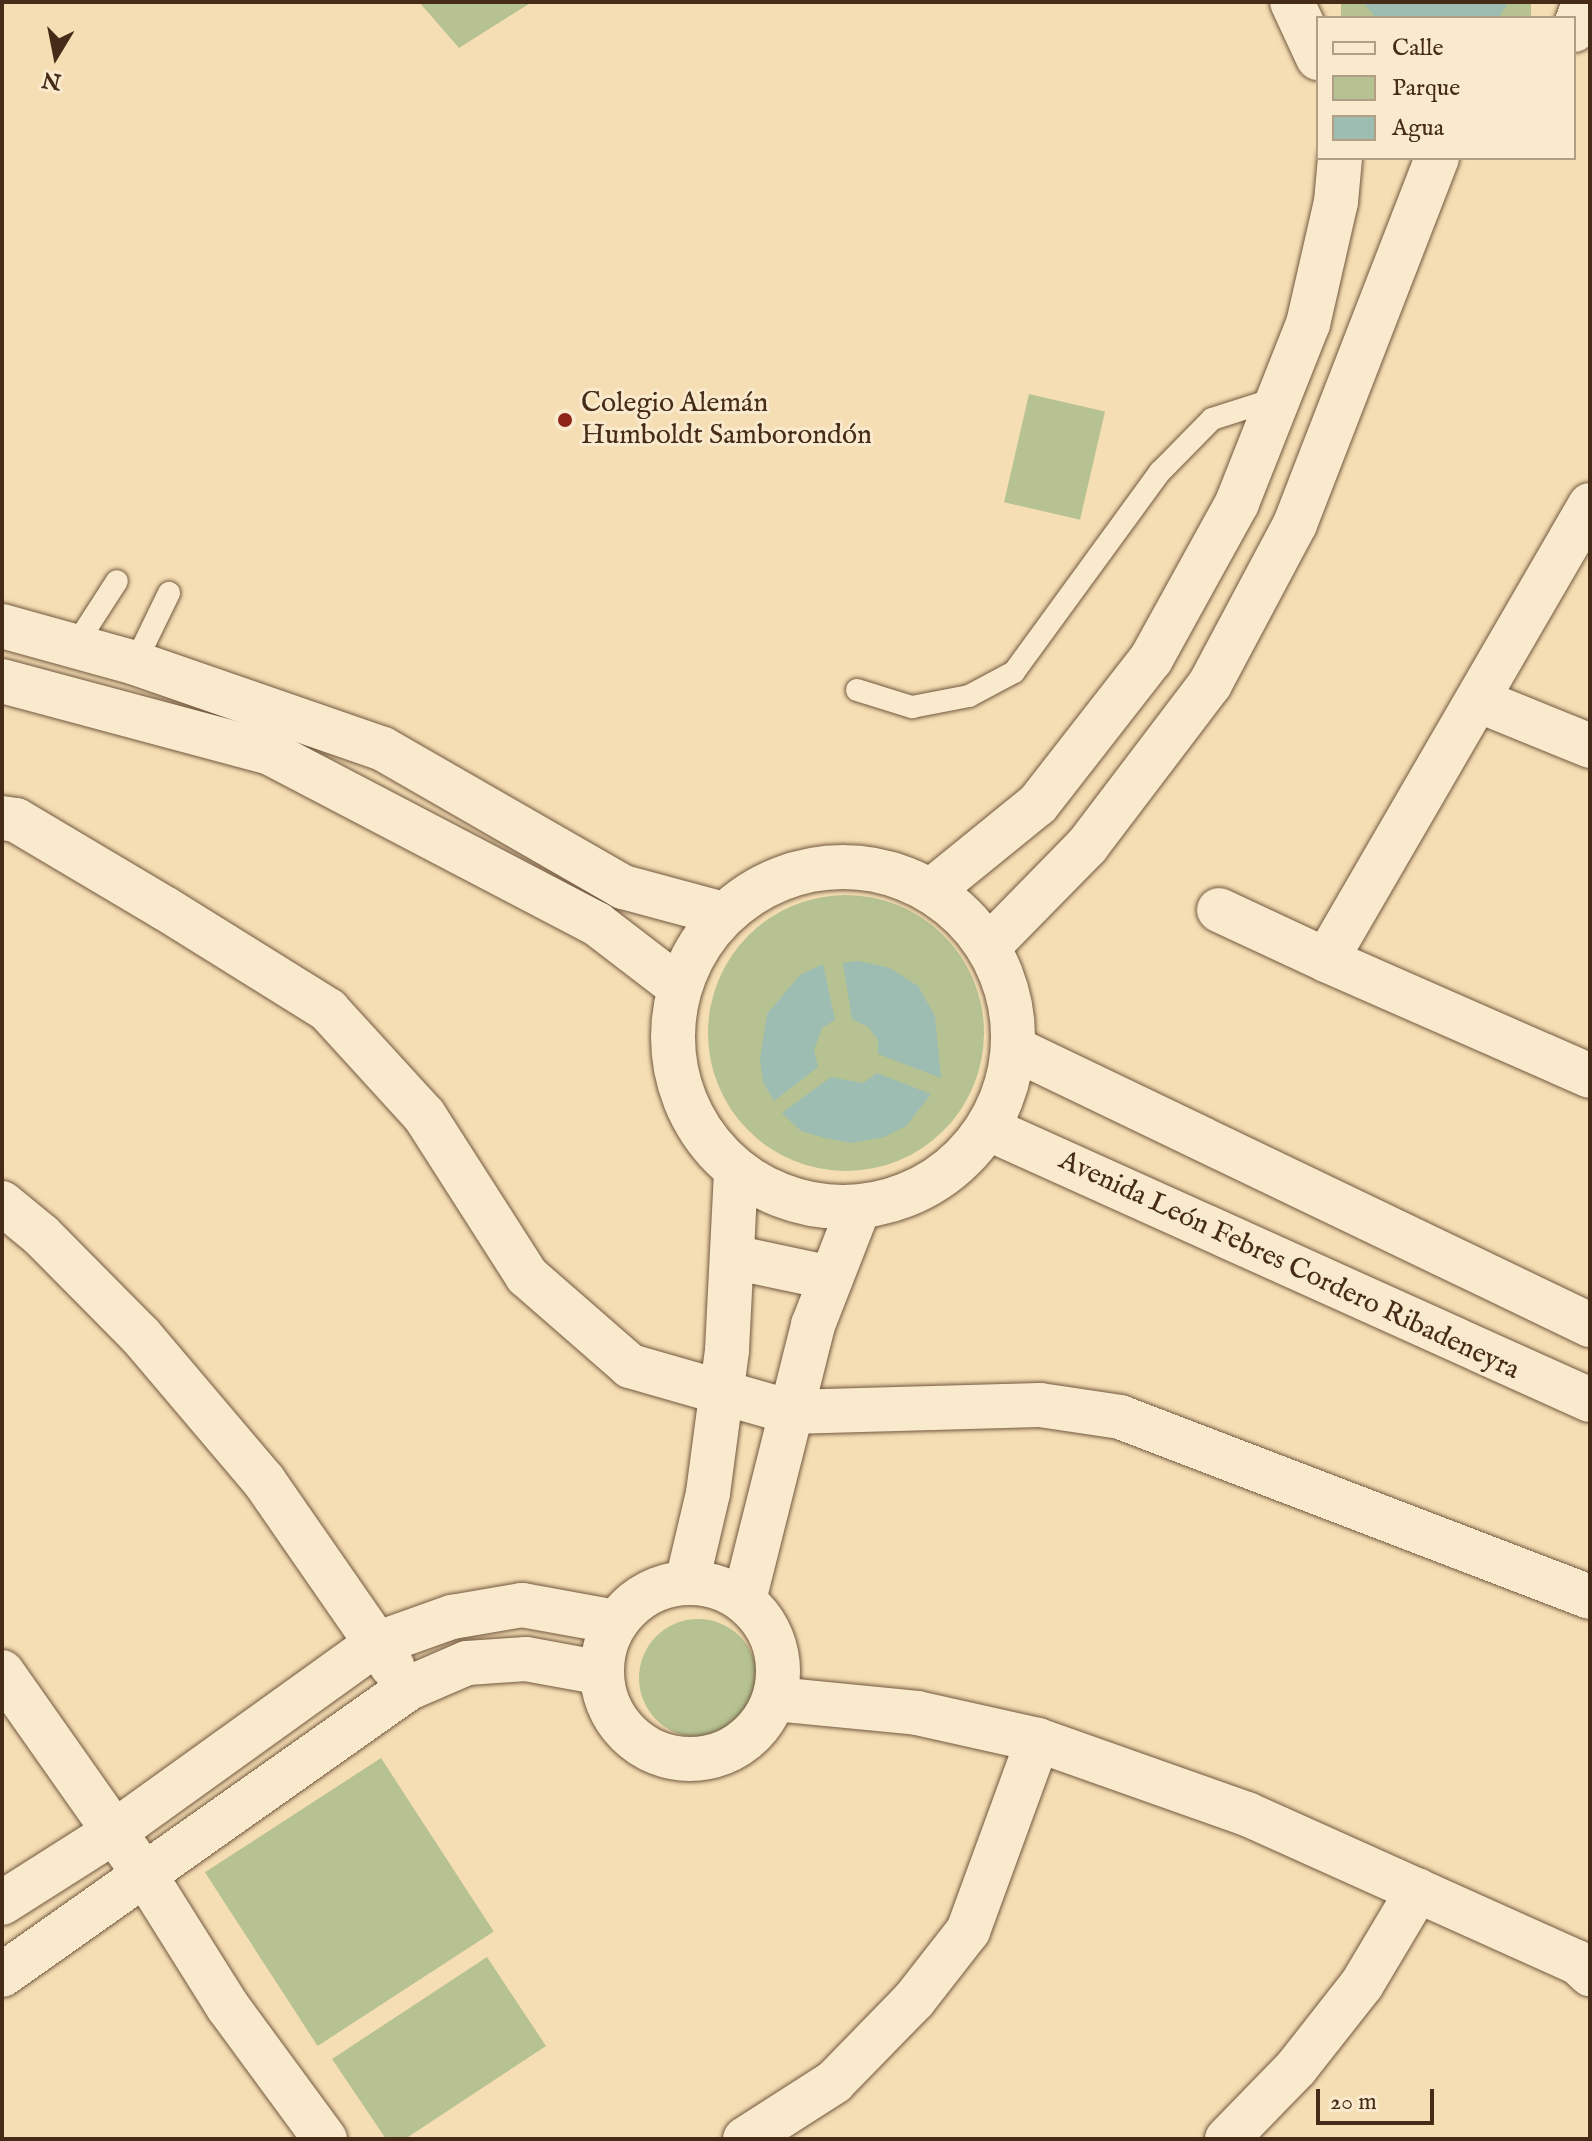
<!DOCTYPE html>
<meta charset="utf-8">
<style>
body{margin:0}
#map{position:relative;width:1592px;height:2141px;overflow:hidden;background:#f6deb4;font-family:"IM FELL English",serif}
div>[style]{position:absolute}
.green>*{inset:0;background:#b6c291;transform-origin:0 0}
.round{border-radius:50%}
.water>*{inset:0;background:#9dbcb2}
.roads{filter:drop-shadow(0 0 2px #72583f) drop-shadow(0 0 2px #72583f)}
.service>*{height:22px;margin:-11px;padding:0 11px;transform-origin:11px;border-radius:11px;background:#f9eace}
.minor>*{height:44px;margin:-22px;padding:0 22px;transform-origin:22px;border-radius:22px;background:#f9eace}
.minor>.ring{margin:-22px;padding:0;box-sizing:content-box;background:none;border:44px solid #f9eace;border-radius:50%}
.tertiary>*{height:44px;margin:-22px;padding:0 22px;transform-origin:22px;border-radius:22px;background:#f9eace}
.tertiary>.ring{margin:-22px;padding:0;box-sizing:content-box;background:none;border:44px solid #f9eace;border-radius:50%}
.dots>*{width:22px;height:22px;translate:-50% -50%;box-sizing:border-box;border:4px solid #f9eace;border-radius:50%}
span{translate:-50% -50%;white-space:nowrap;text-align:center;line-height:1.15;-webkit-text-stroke:6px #f9eace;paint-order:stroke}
.poi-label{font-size:28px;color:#462c18}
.left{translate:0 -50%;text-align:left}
.street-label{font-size:28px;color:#462c18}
.frame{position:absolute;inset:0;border:4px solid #462c18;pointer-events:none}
.legend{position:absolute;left:1316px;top:16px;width:260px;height:144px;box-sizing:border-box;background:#f9eace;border:2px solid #b19e85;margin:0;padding:10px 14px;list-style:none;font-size:24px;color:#462c18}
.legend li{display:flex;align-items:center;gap:16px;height:40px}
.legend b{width:40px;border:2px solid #b19e85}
.north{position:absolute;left:16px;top:16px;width:80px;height:80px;-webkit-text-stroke:6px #f9eace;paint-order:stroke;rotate:190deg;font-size:22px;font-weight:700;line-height:32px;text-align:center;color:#462c18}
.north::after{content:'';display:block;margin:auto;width:28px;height:36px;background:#462c18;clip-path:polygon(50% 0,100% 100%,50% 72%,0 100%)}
.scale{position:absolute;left:1316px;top:2089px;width:118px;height:36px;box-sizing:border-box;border:4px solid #462c18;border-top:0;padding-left:10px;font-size:24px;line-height:28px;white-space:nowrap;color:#462c18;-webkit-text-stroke:6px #f9eace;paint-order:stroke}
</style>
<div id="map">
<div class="green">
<div style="clip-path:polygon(419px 2px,532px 2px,459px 48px)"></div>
<div style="left:1341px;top:2px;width:190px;height:19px"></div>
<div style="left:1029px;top:394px;width:78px;height:111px;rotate:13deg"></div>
<div class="round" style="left:708px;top:895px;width:276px;height:276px"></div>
<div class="round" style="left:639px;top:1619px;width:118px;height:118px"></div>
<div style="left:381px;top:1758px;width:207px;height:210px;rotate:57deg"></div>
<div style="clip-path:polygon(487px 1957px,546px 2046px,405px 2139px,386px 2139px,332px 2059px)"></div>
</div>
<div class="water">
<div style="clip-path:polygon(1363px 2px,1509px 2px,1498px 18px,1376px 18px)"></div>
<div style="clip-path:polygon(858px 961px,890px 968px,918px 986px,935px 1016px,941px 1078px,878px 1054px,878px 1040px,868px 1027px,852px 1019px,843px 963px)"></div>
<div style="clip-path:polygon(823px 964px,835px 1020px,822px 1028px,814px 1050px,818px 1067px,774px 1101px,763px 1082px,760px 1059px,767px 1014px,800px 975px)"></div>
<div style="clip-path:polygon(877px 1073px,931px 1094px,906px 1126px,884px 1137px,851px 1143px,825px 1138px,801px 1131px,782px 1113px,831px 1077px,863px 1083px)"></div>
</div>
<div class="roads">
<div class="service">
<div style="left:75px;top:646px;width:77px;rotate:-57.1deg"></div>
<div style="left:135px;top:663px;width:78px;rotate:-64.1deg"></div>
<div style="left:857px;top:690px;width:58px;rotate:17.2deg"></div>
<div style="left:912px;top:707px;width:58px;rotate:-10.9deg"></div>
<div style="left:969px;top:696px;width:51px;rotate:-28.1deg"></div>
<div style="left:1014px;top:672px;width:248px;rotate:-53.9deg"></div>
<div style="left:1160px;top:472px;width:74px;rotate:-45.5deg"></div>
<div style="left:1212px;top:419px;width:69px;rotate:-17.7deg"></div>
</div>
<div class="minor">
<div style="left:1292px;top:2px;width:62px;rotate:65.1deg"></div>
<div style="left:1574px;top:30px;width:30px;rotate:-69deg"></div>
<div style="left:1590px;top:505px;width:526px;rotate:120.12deg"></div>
<div style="left:1326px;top:960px;width:288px;rotate:23.7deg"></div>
<div style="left:1480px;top:701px;width:119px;rotate:22.2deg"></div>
<div style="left:2px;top:818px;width:14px;rotate:8deg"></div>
<div style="left:16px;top:820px;width:174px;rotate:30.7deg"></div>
<div style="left:166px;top:909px;width:191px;rotate:31.9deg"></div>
<div style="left:328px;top:1010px;width:142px;rotate:47.6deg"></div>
<div style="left:424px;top:1115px;width:191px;rotate:57.4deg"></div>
<div style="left:527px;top:1276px;width:137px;rotate:41.1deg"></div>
<div style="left:630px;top:1366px;width:166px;rotate:16deg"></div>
<div style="left:790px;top:1412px;width:250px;rotate:-1.6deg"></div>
<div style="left:1040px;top:1405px;width:81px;rotate:8.5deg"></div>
<div style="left:1120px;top:1417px;width:503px;rotate:20.96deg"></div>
<div style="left:932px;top:890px;width:136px;rotate:-39.1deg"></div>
<div style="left:1038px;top:804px;width:184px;rotate:-52.1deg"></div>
<div style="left:1151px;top:659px;width:178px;rotate:-61.1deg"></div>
<div style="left:1237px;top:503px;width:193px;rotate:-68.4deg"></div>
<div style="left:1308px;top:324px;width:125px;rotate:-77.1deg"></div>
<div style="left:1336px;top:202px;width:44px;rotate:-84.8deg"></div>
<div style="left:1219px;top:910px;width:118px;rotate:25deg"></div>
<div style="left:989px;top:946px;width:140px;rotate:-45.6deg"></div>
<div style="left:1087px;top:846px;width:203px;rotate:-52.8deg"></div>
<div style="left:1210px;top:684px;width:181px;rotate:-62deg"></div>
<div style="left:1295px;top:524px;width:393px;rotate:-68.8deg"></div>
<div style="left:2px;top:1203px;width:50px;rotate:39.4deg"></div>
<div style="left:41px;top:1235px;width:142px;rotate:45.3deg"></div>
<div style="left:141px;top:1336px;width:190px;rotate:49.7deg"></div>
<div style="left:264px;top:1481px;width:226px;rotate:55.3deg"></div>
<div style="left:733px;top:1257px;width:100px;rotate:12.1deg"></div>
<div style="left:687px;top:1582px;width:91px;rotate:-76.7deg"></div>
<div style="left:708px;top:1493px;width:144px;rotate:-82.4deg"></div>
<div style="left:727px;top:1350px;width:179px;rotate:-87.1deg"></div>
<div class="ring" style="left:602px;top:1583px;width:132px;height:132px"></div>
<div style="left:744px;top:1600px;width:284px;rotate:-75.9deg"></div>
<div style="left:813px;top:1325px;width:127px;rotate:-68.7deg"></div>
<div style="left:2px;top:1672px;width:252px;rotate:54.9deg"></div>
<div style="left:147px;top:1878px;width:152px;rotate:57.9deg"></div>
<div style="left:228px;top:2007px;width:164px;rotate:53.7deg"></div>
<div style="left:775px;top:1699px;width:143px;rotate:5.6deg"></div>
<div style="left:917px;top:1713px;width:124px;rotate:12.6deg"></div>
<div style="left:1038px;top:1740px;width:222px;rotate:19.5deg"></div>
<div style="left:1247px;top:1814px;width:362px;rotate:24.2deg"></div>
<div style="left:1577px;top:1962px;width:18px;rotate:43deg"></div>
<div style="left:2px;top:1903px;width:133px;rotate:-32.4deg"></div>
<div style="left:114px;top:1832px;width:322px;rotate:-35.7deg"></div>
<div style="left:376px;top:1644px;width:81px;rotate:-19.6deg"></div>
<div style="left:452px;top:1617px;width:71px;rotate:-9.7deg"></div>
<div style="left:522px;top:1605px;width:96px;rotate:10.3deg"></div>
<div style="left:2px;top:1975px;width:498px;rotate:-35.2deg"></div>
<div style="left:409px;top:1688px;width:63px;rotate:-23.3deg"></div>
<div style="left:467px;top:1663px;width:59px;rotate:-3.9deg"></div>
<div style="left:526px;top:1659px;width:77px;rotate:10.4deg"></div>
<div style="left:745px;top:2139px;width:106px;rotate:-32.6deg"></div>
<div style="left:834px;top:2082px;width:115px;rotate:-45.7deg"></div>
<div style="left:914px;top:2000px;width:88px;rotate:-52deg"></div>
<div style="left:968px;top:1931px;width:203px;rotate:-69.9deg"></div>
<div style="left:1227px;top:2139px;width:99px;rotate:-45.8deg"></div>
<div style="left:1296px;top:2068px;width:107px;rotate:-51.8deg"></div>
<div style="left:1362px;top:1984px;width:109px;rotate:-59.2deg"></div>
</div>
<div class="tertiary">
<div style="left:2px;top:626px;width:138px;rotate:15.5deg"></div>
<div style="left:135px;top:663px;width:262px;rotate:19.1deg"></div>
<div style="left:383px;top:749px;width:277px;rotate:29.9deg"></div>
<div style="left:623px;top:887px;width:104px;rotate:15.1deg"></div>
<div style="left:2px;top:681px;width:278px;rotate:15deg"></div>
<div style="left:270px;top:753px;width:369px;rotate:27.6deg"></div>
<div style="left:597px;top:924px;width:103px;rotate:37.5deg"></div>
<div class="ring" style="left:673px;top:867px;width:296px;height:296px"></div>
<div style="left:1015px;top:1049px;width:638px;rotate:25.64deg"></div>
<div style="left:989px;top:1129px;width:659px;rotate:24.27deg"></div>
</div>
</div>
<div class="dots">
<div style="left:565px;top:420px;background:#8f2418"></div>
</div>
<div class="poi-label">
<span class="left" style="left:581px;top:420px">Colegio Alemán<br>Humboldt Samborondón</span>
</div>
<div class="street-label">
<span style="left:1289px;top:1266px;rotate:25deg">Avenida León Febres Cordero Ribadeneyra</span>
</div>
<div class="frame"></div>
<ul class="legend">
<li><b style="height:10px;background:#f9eace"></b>Calle</li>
<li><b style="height:22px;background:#b6c291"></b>Parque</li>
<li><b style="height:22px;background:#9dbcb2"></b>Agua</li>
</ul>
<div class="north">N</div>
<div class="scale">20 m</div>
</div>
